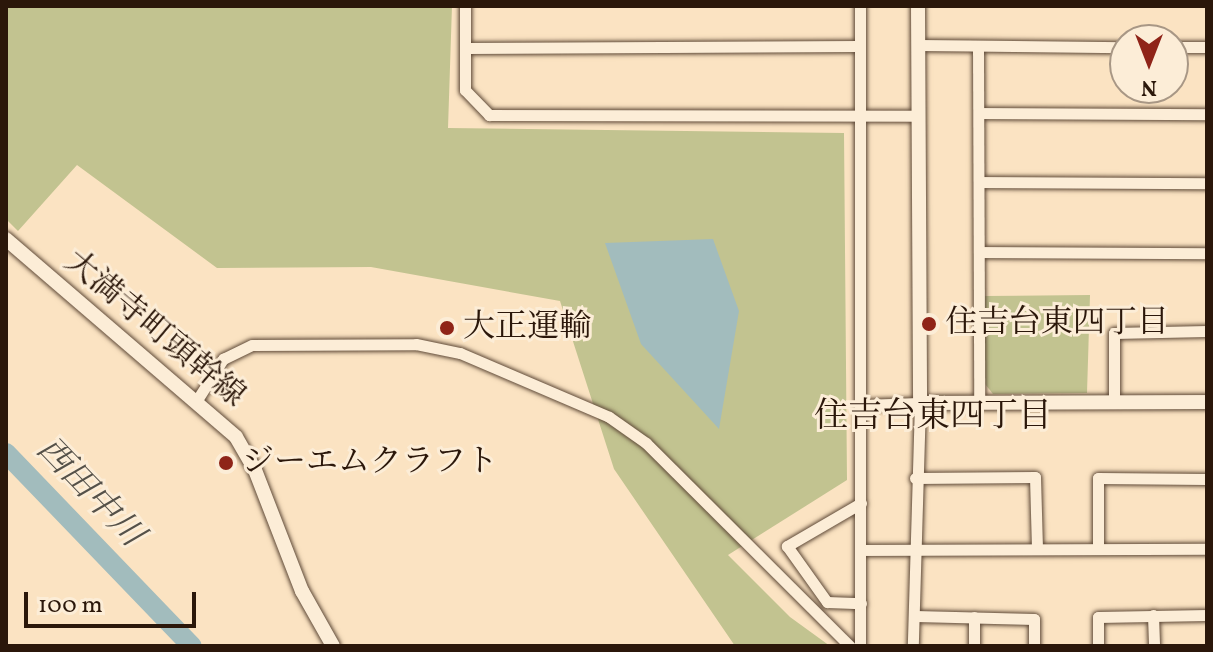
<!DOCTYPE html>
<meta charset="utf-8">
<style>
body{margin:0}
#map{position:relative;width:1213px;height:652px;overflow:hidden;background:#fbe3c2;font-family:Vollkorn,"Noto Serif JP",serif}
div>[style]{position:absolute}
.green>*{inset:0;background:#c2c390}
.water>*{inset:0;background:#a2bcbd}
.river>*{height:20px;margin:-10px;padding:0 10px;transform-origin:10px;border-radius:10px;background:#a2bcbd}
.roads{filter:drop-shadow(0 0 2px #5f4a38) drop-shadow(0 0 2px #5f4a38)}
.minor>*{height:11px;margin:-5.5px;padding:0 5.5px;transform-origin:5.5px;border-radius:5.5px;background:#fcedd7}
.tertiary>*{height:14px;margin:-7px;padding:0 7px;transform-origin:7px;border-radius:7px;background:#fcedd7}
.dots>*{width:22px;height:22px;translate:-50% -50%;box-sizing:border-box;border:4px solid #fcedd7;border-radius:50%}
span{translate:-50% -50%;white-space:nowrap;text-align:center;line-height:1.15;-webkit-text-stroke:6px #fcedd7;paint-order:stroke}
.poi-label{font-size:32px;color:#2b170a}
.left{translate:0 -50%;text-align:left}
.street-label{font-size:32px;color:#2b170a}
.neighbourhood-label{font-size:34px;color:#2b170a}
.water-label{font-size:34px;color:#555149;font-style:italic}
.frame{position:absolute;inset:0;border:8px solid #2b170a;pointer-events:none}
.north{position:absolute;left:1109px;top:24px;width:80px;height:80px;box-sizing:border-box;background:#fcedd7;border:2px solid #a89785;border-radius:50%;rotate:180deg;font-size:22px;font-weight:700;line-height:32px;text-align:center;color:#2b170a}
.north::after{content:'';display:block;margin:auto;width:28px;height:36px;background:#8f2418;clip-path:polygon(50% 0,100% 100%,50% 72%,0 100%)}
.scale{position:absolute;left:24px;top:592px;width:172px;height:36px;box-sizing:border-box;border:4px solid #2b170a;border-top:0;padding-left:10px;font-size:24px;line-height:28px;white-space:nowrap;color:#2b170a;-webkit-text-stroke:6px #fcedd7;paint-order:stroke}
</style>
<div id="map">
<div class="green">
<div style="clip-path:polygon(6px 6px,452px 6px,448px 128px,844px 133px,847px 480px,728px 555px,790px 617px,830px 646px,735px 646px,614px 469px,560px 301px,371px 267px,217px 268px,77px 165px,18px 231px,6px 219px)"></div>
<div style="clip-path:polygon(1090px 295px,1087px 393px,993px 394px,985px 384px,985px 296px)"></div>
</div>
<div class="water">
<div style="clip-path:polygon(713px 239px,739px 311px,719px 429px,641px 344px,605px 243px)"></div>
</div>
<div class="river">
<div style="left:6px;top:453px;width:268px;rotate:46.1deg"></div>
</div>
<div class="roads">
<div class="minor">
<div style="left:465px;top:6px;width:84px;rotate:90deg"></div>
<div style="left:465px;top:90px;width:35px;rotate:46deg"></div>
<div style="left:489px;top:115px;width:429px;rotate:0.1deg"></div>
<div style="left:860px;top:6px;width:640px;rotate:90deg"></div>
<div style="left:918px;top:45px;width:207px;rotate:0.6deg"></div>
<div style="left:978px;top:46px;width:357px;rotate:89.8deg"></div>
<div style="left:1173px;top:47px;width:34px"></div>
<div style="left:466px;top:48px;width:393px;rotate:-0.3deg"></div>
<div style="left:979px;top:113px;width:228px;rotate:0.3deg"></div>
<div style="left:979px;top:182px;width:228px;rotate:0.3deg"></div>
<div style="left:979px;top:252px;width:228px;rotate:0.3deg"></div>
<div style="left:197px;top:400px;width:49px;rotate:-57.6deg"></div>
<div style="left:223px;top:359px;width:32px;rotate:-26deg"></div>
<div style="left:252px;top:345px;width:164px;rotate:-0.3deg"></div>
<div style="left:416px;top:344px;width:45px;rotate:11.6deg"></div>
<div style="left:460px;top:353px;width:162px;rotate:23.2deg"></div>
<div style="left:609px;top:417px;width:45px;rotate:35.1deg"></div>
<div style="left:646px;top:443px;width:288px;rotate:44.9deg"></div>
<div style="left:1114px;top:402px;width:69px;rotate:-90deg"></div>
<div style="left:1114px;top:333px;width:93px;rotate:-1.2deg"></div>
<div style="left:861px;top:405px;width:59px;rotate:-1.9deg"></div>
<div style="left:920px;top:403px;width:243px;rotate:91.7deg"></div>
<div style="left:915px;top:478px;width:120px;rotate:-0.5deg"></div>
<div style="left:1035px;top:477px;width:70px;rotate:88.4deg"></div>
<div style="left:861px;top:503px;width:86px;rotate:149.8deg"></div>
<div style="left:787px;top:546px;width:69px;rotate:54.5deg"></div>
<div style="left:827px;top:602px;width:34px;rotate:2deg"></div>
<div style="left:1098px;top:547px;width:69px;rotate:-90deg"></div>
<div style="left:1098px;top:478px;width:109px;rotate:0.5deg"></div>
<div style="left:861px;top:550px;width:346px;rotate:-0.2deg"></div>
<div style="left:1153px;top:615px;width:31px;rotate:88deg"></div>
<div style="left:915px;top:616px;width:119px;rotate:1.4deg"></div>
<div style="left:1034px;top:619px;width:27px;rotate:90deg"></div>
<div style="left:974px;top:617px;width:29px;rotate:90deg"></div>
<div style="left:1098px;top:646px;width:29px;rotate:-90deg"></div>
<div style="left:1098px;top:617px;width:109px;rotate:-1.1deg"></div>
</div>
<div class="tertiary">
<div style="left:918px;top:6px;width:397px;rotate:89.7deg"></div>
<div style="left:920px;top:403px;width:287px;rotate:-0.2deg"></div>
<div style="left:6px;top:239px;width:303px;rotate:40.7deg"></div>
<div style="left:236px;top:437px;width:38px;rotate:60deg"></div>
<div style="left:255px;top:470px;width:130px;rotate:68.8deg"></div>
<div style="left:302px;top:591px;width:63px;rotate:60.6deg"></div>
</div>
</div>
<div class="dots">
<div style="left:929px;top:324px;background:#8f2418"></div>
<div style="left:447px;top:328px;background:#8f2418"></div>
<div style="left:226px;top:463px;background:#8f2418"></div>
</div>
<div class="poi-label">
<span class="left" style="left:945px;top:324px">住吉台東四丁目</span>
<span class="left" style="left:463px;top:328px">大正運輸</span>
<span class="left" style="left:242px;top:463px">ジーエムクラフト</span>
</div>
<div class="street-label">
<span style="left:154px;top:330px;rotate:40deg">大満寺町頭幹線</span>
</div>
<div class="neighbourhood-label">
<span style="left:933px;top:418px">住吉台東四丁目</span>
</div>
<div class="water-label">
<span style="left:89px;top:493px;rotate:46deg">西田中川</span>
</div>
<div class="frame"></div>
<div class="north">N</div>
<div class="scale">100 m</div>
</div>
